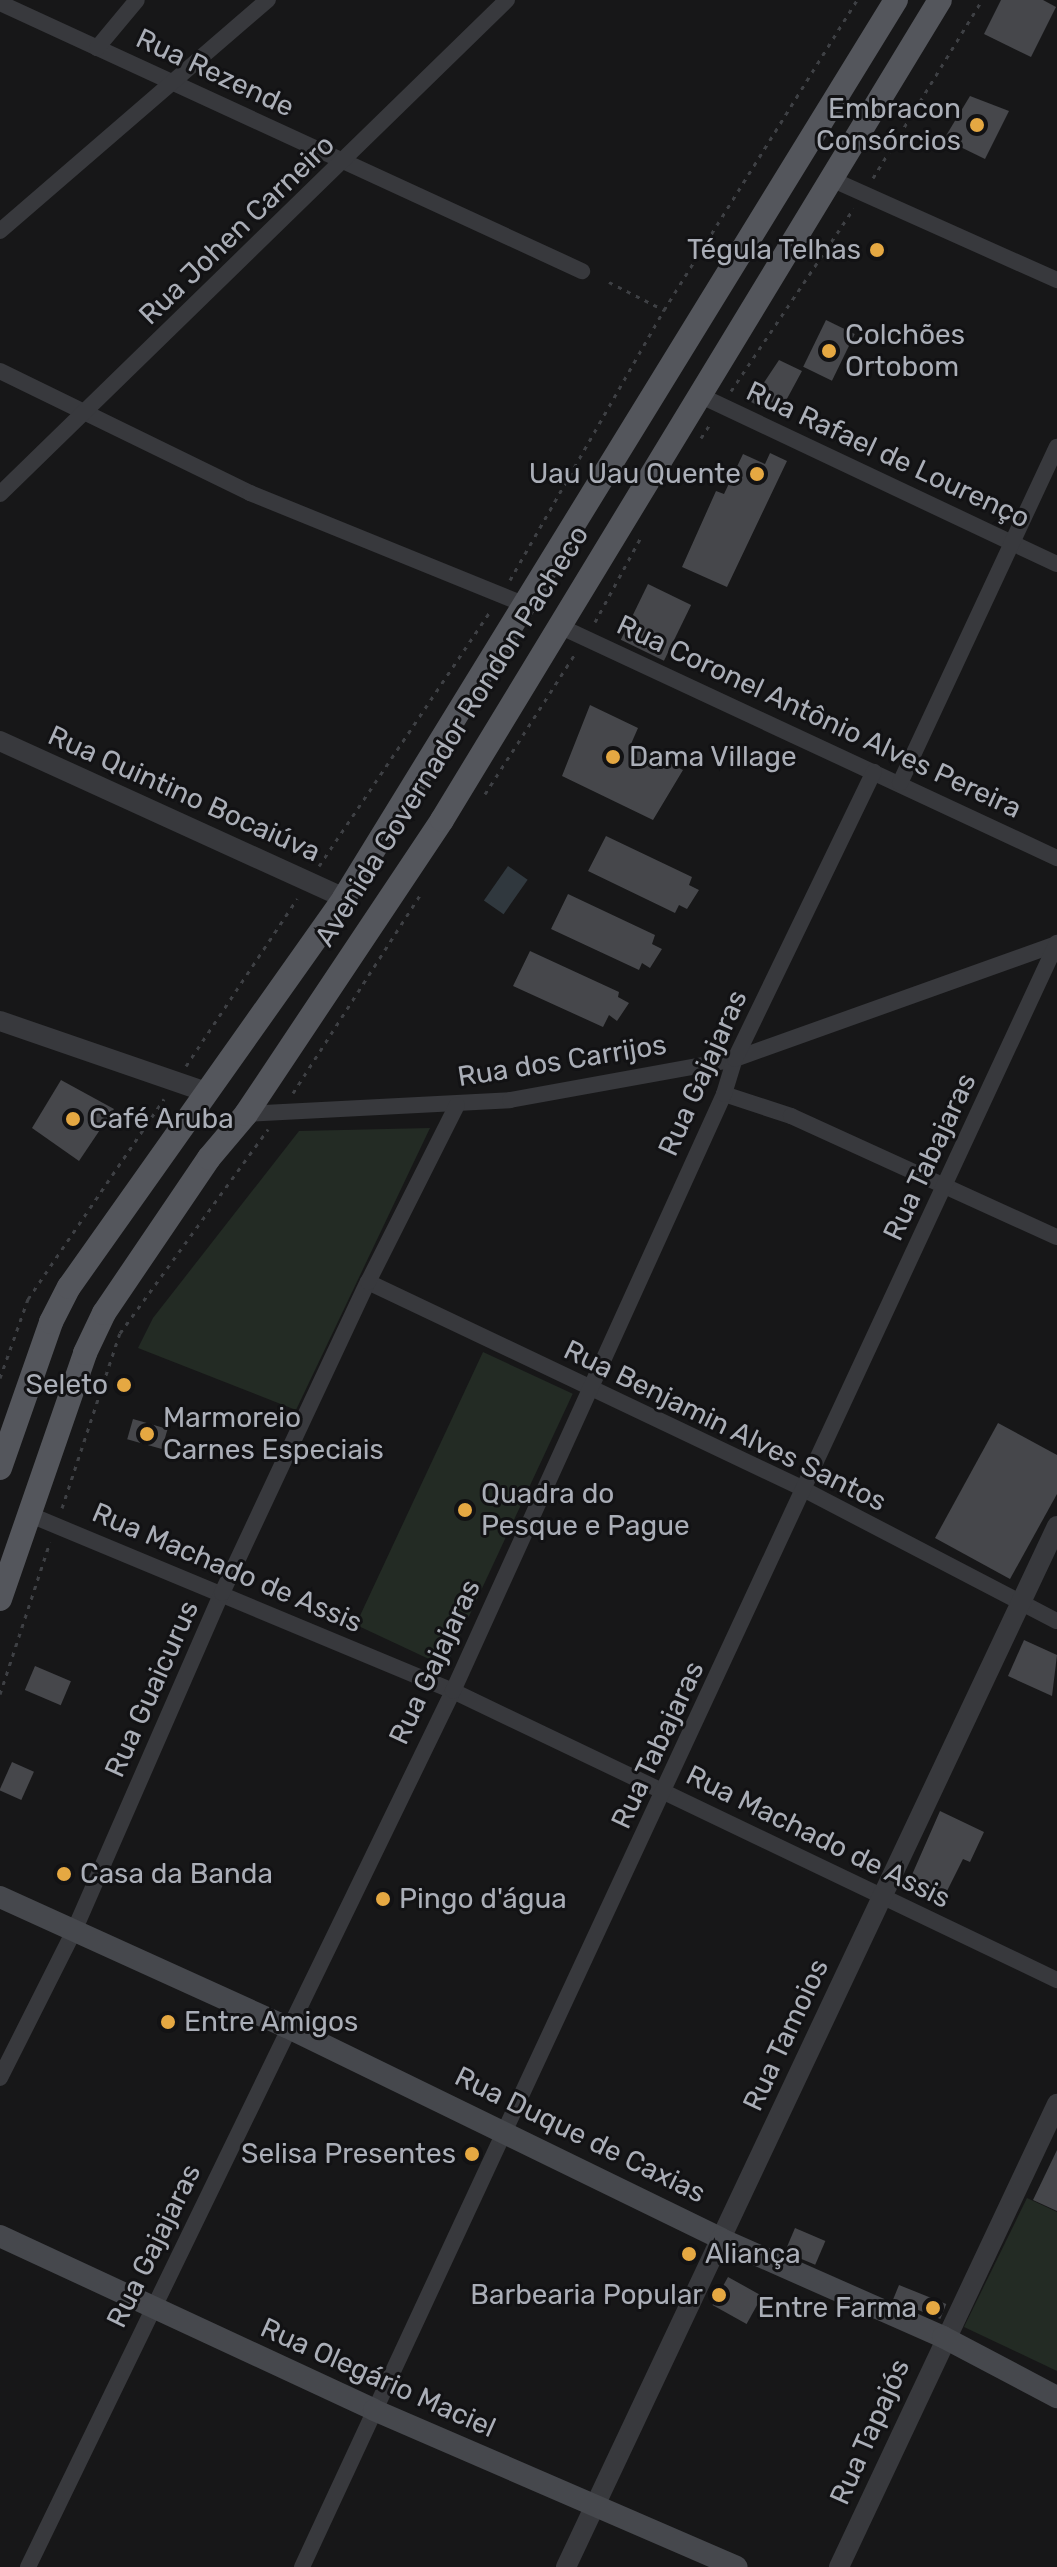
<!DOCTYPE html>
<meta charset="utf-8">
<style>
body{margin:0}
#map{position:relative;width:1057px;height:2567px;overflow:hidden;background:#171718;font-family:Rubik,sans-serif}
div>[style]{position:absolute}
.green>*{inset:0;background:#232b24;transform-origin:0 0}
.water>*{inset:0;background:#30383e;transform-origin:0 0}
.building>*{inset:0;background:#46474b;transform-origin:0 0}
.path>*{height:3px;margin-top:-1.5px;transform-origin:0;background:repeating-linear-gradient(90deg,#3e4044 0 4px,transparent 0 10px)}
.minor>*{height:16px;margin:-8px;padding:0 8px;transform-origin:8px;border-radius:8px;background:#38393d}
.tertiary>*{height:20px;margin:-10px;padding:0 10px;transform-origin:10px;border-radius:10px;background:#38393d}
.secondary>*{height:22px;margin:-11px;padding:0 11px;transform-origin:11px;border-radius:11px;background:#46484d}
.primary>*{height:24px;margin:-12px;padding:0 12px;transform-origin:12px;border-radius:12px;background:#54565c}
.dots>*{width:22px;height:22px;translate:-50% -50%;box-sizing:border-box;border:4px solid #121214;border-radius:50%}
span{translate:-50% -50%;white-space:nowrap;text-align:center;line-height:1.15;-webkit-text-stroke:6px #121214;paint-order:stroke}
.street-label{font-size:28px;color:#aaaeb7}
.poi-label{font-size:28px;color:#aaaeb7}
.right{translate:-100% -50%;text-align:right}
.left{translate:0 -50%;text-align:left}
</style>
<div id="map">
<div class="green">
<div style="clip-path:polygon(430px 1128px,296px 1410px,138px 1348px,153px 1318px,299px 1131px)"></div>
<div style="left:483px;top:1352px;width:99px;height:301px;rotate:25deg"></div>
<div style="clip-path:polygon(1027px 2198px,1057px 2212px,1057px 2371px,964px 2327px)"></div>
</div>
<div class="water">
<div style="left:508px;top:866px;width:24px;height:42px;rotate:35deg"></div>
</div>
<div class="building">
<div style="clip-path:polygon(1001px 0,1043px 0,1056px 7px,1031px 57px,984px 34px)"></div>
<div style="clip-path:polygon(970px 96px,1009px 111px,985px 159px,944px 139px)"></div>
<div style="left:826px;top:320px;width:32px;height:52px;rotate:26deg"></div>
<div style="clip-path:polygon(779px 360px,802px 371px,782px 408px,771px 402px,767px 410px,751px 402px)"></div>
<div style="clip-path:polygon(770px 453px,787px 461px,727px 587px,682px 567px,716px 491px,724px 494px,743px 454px,765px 464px)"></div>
<div style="left:648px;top:584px;width:48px;height:62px;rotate:26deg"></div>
<div style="clip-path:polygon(590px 705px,638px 728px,631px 744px,683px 770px,653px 820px,562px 776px)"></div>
<div style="clip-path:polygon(606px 836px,692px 877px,689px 885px,699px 890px,687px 909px,679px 905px,675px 913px,588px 871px)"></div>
<div style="clip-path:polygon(568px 894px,655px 935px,652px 944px,662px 949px,650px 968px,642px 963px,639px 970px,551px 929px)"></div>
<div style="clip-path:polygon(530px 951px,619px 992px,618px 997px,629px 1003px,617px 1021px,609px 1015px,603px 1027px,513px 986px)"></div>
<div style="clip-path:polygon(61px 1080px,114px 1109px,79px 1161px,32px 1128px)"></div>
<div style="left:133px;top:1419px;width:36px;height:21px;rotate:16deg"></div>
<div style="clip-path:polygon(998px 1423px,1057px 1455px,1057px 1494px,1010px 1579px,935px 1538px)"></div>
<div style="clip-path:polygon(1024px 1640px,1057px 1655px,1052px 1696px,1008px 1676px)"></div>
<div style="left:35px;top:1666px;width:39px;height:26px;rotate:23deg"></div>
<div style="left:12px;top:1762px;width:24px;height:31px;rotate:24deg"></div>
<div style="clip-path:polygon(940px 1811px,984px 1832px,970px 1862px,963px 1859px,946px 1893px,911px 1877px)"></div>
<div style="clip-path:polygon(1057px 2150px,1057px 2211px,1033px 2200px)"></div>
<div style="left:795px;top:2228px;width:33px;height:26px;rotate:23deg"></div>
<div style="left:728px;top:2277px;width:39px;height:32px;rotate:29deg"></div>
<div style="left:899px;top:2285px;width:51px;height:16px;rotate:22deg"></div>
</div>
<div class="path">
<div style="left:873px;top:178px;width:209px;rotate:-58.5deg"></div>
<div style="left:609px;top:282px;width:62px;rotate:27deg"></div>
<div style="left:731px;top:391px;width:220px;rotate:-56.1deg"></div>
<div style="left:701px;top:438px;width:20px;rotate:-57deg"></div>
<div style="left:510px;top:580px;width:311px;rotate:-60.3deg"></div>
<div style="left:664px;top:310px;width:365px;rotate:-58.1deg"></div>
<div style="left:595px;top:622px;width:97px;rotate:-61.6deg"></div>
<div style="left:485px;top:794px;width:169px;rotate:-57.3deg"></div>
<div style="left:319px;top:866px;width:308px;rotate:-56.1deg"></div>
<div style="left:186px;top:1066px;width:201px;rotate:-56.4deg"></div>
<div style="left:293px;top:1093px;width:237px;rotate:-57.3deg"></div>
<div style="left:0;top:1378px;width:84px;rotate:-70.5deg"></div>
<div style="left:28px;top:1299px;width:242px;rotate:-55.8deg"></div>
<div style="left:62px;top:1508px;width:184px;rotate:-71.7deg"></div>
<div style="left:120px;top:1333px;width:252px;rotate:-54deg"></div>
<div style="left:0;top:1694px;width:160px;rotate:-71.8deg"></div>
</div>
<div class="minor">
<div style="left:0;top:3px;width:641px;rotate:24.73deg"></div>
<div style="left:97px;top:48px;width:62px;rotate:-50.2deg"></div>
<div style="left:831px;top:179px;width:248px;rotate:24.1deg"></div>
<div style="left:0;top:231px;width:354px;rotate:-40.8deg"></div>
<div style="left:0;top:371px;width:278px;rotate:26deg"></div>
<div style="left:250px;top:493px;width:292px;rotate:22.1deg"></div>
<div style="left:697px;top:394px;width:398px;rotate:25.3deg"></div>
<div style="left:0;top:494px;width:708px;rotate:-44.26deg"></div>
<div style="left:557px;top:625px;width:552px;rotate:24.99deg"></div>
<div style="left:900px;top:783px;width:371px;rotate:-65deg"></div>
<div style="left:724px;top:1094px;width:71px;rotate:18.2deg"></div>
<div style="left:791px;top:1116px;width:292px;rotate:24.5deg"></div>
<div style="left:246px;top:1114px;width:264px;rotate:-3deg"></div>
<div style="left:510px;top:1100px;width:229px;rotate:-10.3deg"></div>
<div style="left:735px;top:1059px;width:342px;rotate:-19.7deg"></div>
<div style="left:368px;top:1282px;width:482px;rotate:25.4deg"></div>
<div style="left:803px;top:1489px;width:286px;rotate:27.5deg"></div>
<div style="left:28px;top:1514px;width:460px;rotate:22.6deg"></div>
<div style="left:453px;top:1691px;width:670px;rotate:25.57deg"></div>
<div style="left:0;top:2078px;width:165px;rotate:-63.3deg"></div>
<div style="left:74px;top:1931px;width:369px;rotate:-66.4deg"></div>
<div style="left:222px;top:1593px;width:344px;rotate:-64.9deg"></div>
<div style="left:368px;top:1282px;width:198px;rotate:-63.3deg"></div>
<div style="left:28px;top:2567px;width:974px;rotate:-64.12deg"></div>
<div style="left:453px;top:1691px;width:656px;rotate:-65.58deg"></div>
<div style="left:724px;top:1094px;width:37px;rotate:-73deg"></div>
<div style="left:735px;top:1059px;width:319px;rotate:-64.2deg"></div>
<div style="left:302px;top:2567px;width:1791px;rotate:-65.07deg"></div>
</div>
<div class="tertiary">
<div style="left:0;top:741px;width:378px;rotate:24.5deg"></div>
<div style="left:0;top:1021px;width:218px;rotate:19deg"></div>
<div style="left:566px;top:2567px;width:1151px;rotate:-64.75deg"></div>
<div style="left:839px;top:2567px;width:512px;rotate:-64.79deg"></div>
</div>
<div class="secondary">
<div style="left:0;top:1897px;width:315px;rotate:24.4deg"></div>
<div style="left:287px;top:2027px;width:483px;rotate:26deg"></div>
<div style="left:721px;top:2239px;width:243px;rotate:23.8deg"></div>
<div style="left:943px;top:2337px;width:129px;rotate:27.8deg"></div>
<div style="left:0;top:2236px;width:412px;rotate:24.9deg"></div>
<div style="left:374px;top:2410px;width:395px;rotate:23.4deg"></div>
</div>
<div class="primary">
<div style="left:0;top:1468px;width:155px;rotate:-70.7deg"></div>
<div style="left:51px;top:1322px;width:39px;rotate:-63deg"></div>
<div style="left:69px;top:1287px;width:476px;rotate:-54.7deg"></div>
<div style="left:344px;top:898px;width:1054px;rotate:-58.42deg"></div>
<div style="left:0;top:1599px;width:260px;rotate:-70.9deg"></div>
<div style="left:85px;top:1353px;width:44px;rotate:-64.6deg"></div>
<div style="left:104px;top:1313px;width:187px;rotate:-55.9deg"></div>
<div style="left:209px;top:1158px;width:57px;rotate:-49.9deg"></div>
<div style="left:246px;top:1114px;width:353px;rotate:-56.3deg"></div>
<div style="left:442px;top:820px;width:959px;rotate:-58.73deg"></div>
</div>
<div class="dots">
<div style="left:977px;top:125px;background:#e5a842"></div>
<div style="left:877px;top:250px;background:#e5a842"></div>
<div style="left:829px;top:351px;background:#e5a842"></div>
<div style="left:757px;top:474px;background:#e5a842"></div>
<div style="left:613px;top:757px;background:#e5a842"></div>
<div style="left:73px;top:1119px;background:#e5a842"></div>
<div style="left:124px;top:1385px;background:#e5a842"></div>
<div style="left:147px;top:1434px;background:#e5a842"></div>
<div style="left:465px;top:1510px;background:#e5a842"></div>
<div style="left:64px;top:1874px;background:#e5a842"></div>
<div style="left:383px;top:1899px;background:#e5a842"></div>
<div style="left:168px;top:2022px;background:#e5a842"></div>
<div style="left:472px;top:2154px;background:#e5a842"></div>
<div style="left:689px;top:2254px;background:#e5a842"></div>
<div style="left:719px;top:2295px;background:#e5a842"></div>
<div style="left:933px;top:2308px;background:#e5a842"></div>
</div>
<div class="street-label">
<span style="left:215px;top:73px;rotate:25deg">Rua Rezende</span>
<span style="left:237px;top:230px;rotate:-44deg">Rua Johen Carneiro</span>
<span style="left:888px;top:455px;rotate:25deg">Rua Rafael de Lourenço</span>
<span style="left:819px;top:717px;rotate:25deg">Rua Coronel Antônio Alves Pereira</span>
<span style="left:452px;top:736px;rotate:-58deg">Avenida Governador Rondon Pacheco</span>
<span style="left:184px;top:794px;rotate:24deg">Rua Quintino Bocaiúva</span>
<span style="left:562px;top:1061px;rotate:-9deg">Rua dos Carrijos</span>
<span style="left:703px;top:1073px;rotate:-66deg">Rua Gajajaras</span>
<span style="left:930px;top:1157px;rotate:-65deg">Rua Tabajaras</span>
<span style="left:725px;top:1426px;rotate:26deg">Rua Benjamin Alves Santos</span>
<span style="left:227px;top:1568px;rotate:23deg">Rua Machado de Assis</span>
<span style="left:435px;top:1662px;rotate:-65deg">Rua Gajajaras</span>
<span style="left:152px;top:1689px;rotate:-66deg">Rua Guaicurus</span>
<span style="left:658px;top:1745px;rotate:-65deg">Rua Tabajaras</span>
<span style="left:818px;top:1837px;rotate:26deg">Rua Machado de Assis</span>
<span style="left:786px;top:2035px;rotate:-65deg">Rua Tamoios</span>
<span style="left:580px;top:2135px;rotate:26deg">Rua Duque de Caxias</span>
<span style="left:154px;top:2246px;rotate:-64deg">Rua Gajajaras</span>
<span style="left:378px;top:2378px;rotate:24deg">Rua Olegário Maciel</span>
<span style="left:870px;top:2432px;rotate:-66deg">Rua Tapajós</span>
</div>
<div class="poi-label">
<span class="right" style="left:961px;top:125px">Embracon<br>Consórcios</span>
<span class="right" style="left:861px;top:250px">Tégula Telhas</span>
<span class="left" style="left:845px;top:351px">Colchões<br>Ortobom</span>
<span class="right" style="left:741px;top:474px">Uau Uau Quente</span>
<span class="left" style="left:629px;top:757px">Dama Village</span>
<span class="left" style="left:89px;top:1119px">Café Aruba</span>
<span class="right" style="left:108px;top:1385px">Seleto</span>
<span class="left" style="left:163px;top:1434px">Marmoreio<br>Carnes Especiais</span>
<span class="left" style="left:481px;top:1510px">Quadra do<br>Pesque e Pague</span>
<span class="left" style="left:80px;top:1874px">Casa da Banda</span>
<span class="left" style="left:399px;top:1899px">Pingo d'água</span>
<span class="left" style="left:184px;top:2022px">Entre Amigos</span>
<span class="right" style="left:456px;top:2154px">Selisa Presentes</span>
<span class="left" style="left:705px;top:2254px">Aliança</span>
<span class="right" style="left:703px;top:2295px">Barbearia Popular</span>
<span class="right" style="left:917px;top:2308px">Entre Farma</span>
</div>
</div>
